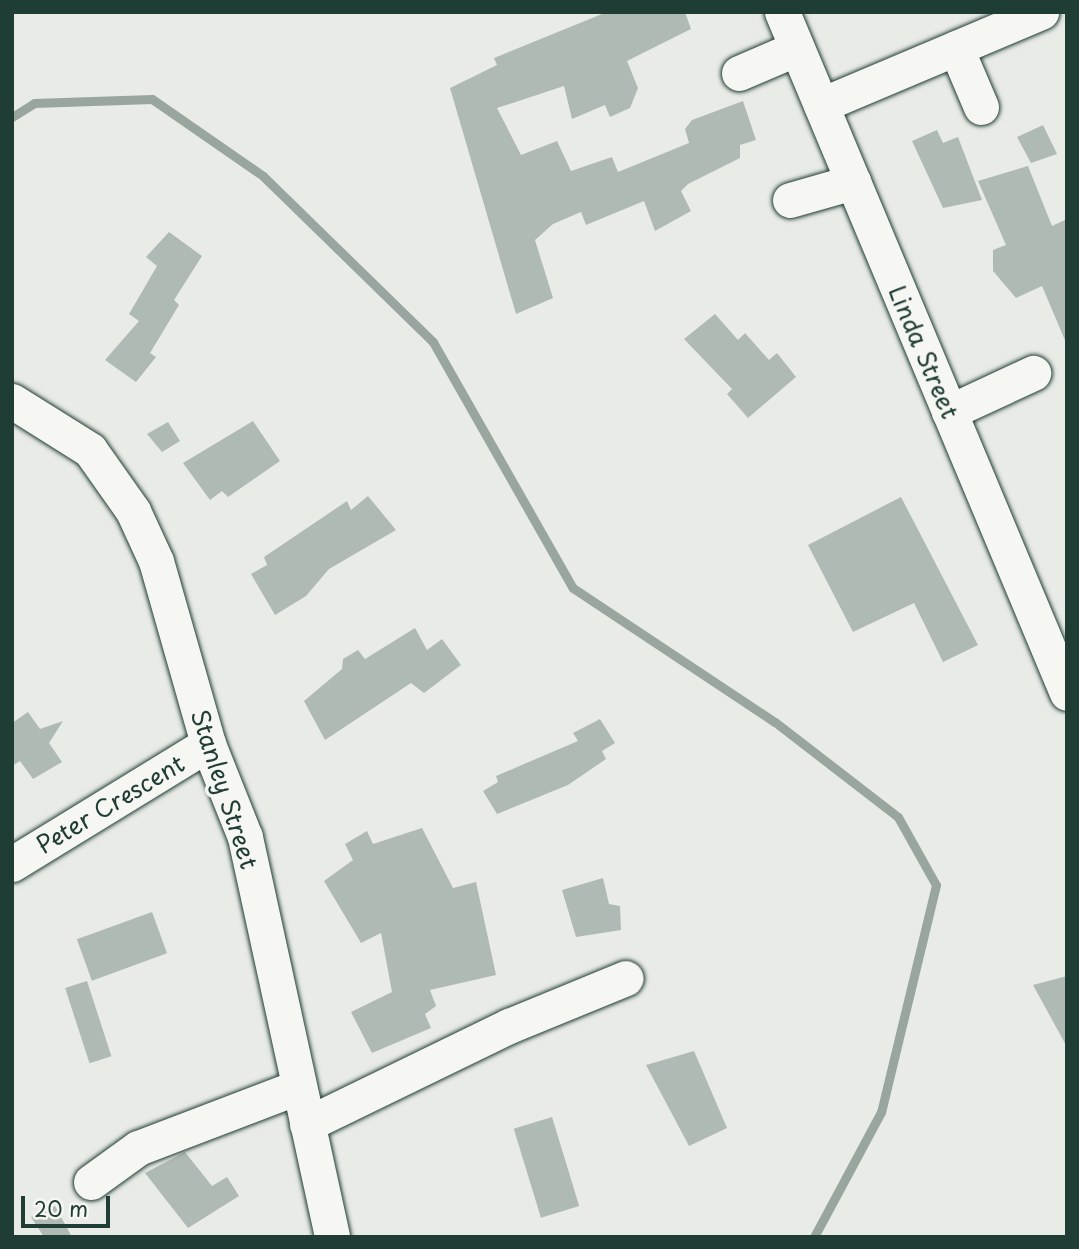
<!DOCTYPE html>
<style>
body{margin:0}
#map{position:relative;width:1079px;height:1249px;overflow:hidden;background:#e9ebe7;font-family:"Playpen Sans",sans-serif}
div>[style]{position:absolute}
.stream>*{height:9px;margin:-4.5px;padding:0 4.5px;transform-origin:4.5px;border-radius:4.5px;background:#99a6a0}
.building>*{inset:0;background:#b0bab5;transform-origin:0 0}
.roads{filter:drop-shadow(0 0 2px #1f3d34) drop-shadow(0 0 2px #1f3d34)}
.minor>*{height:35px;margin:-17.5px;padding:0 17.5px;transform-origin:17.5px;border-radius:17.5px;background:#f6f6f2}
span{translate:-50% -50%;white-space:nowrap;text-align:center;line-height:1.15;-webkit-text-stroke:7px #f6f6f2;paint-order:stroke}
.street-label{font-size:24px;color:#1f3d34}
.frame{position:absolute;inset:0;border:14px solid #1f3d34;pointer-events:none}
.scale{position:absolute;left:21px;top:1196px;width:89px;height:32px;box-sizing:border-box;border:4px solid #1f3d34;border-top:0;padding-left:9px;font-size:21px;line-height:24px;white-space:nowrap;color:#1f3d34;-webkit-text-stroke:5px #f6f6f2;paint-order:stroke}
</style>
<div id="map">
<div class="stream">
<div style="left:12px;top:117px;width:26px;rotate:-32deg"></div>
<div style="left:34px;top:103px;width:118px;rotate:-1.9deg"></div>
<div style="left:152px;top:99px;width:135px;rotate:34.7deg"></div>
<div style="left:263px;top:176px;width:238px;rotate:44.3deg"></div>
<div style="left:433px;top:342px;width:283px;rotate:60.4deg"></div>
<div style="left:573px;top:588px;width:242px;rotate:33.6deg"></div>
<div style="left:775px;top:722px;width:155px;rotate:37.7deg"></div>
<div style="left:898px;top:817px;width:78px;rotate:60.8deg"></div>
<div style="left:936px;top:885px;width:234px;rotate:103.6deg"></div>
<div style="left:881px;top:1112px;width:142px;rotate:118.2deg"></div>
</div>
<div class="building">
<div style="clip-path:polygon(607px 12px,685px 12px,691px 29px,627px 61px,638px 88px,630px 108px,610px 117px,605px 105px,572px 119px,564px 86px,497px 108px,521px 155px,557px 141px,571px 171px,612px 157px,618px 172px,689px 143px,685px 129px,692px 120px,743px 101px,756px 140px,740px 145px,740px 158px,688px 184px,681px 191px,691px 211px,655px 231px,644px 201px,586px 225px,581px 212px,553px 224px,535px 240px,553px 298px,516px 314px,450px 88px,497px 65px,494px 58px)"></div>
<div style="clip-path:polygon(1043px 125px,1057px 154px,1031px 163px,1017px 137px)"></div>
<div style="clip-path:polygon(937px 130px,943px 143px,958px 137px,982px 200px,943px 208px,912px 141px)"></div>
<div style="clip-path:polygon(1028px 166px,1052px 226px,1067px 219px,1067px 345px,1042px 286px,1016px 298px,993px 271px,993px 250px,1006px 245px,978px 181px)"></div>
<div style="clip-path:polygon(169px 232px,202px 256px,174px 300px,179px 305px,150px 353px,156px 357px,136px 382px,105px 360px,139px 321px,129px 314px,157px 266px,146px 257px)"></div>
<div style="clip-path:polygon(715px 314px,738px 340px,745px 333px,769px 360px,777px 353px,796px 377px,748px 418px,727px 394px,732px 389px,684px 339px)"></div>
<div style="clip-path:polygon(253px 421px,280px 461px,228px 497px,222px 491px,210px 500px,183px 463px)"></div>
<div style="clip-path:polygon(168px 422px,180px 441px,162px 452px,147px 434px)"></div>
<div style="clip-path:polygon(368px 496px,396px 530px,329px 569px,306px 596px,275px 615px,251px 574px,267px 565px,264px 557px,347px 501px,351px 510px)"></div>
<div style="clip-path:polygon(901px 497px,978px 645px,943px 662px,914px 603px,853px 632px,808px 545px)"></div>
<div style="clip-path:polygon(415px 628px,427px 650px,442px 639px,461px 665px,424px 693px,411px 683px,325px 740px,304px 701px,342px 669px,343px 659px,358px 650px,365px 659px)"></div>
<div style="clip-path:polygon(28px 712px,40px 729px,63px 721px,49px 743px,62px 762px,33px 779px,20px 761px,12px 766px,12px 723px)"></div>
<div style="clip-path:polygon(600px 719px,615px 743px,602px 751px,606px 759px,568px 785px,497px 814px,483px 791px,498px 782px,496px 776px,578px 741px,573px 733px)"></div>
<div style="clip-path:polygon(422px 828px,453px 888px,476px 882px,496px 975px,430px 990px,436px 1006px,425px 1014px,431px 1028px,372px 1053px,351px 1012px,392px 992px,381px 933px,361px 943px,324px 881px,353px 860px,345px 844px,367px 831px,373px 844px)"></div>
<div style="clip-path:polygon(603px 878px,609px 904px,620px 906px,621px 930px,576px 937px,562px 890px)"></div>
<div style="left:152px;top:912px;width:44px;height:80px;rotate:70deg"></div>
<div style="clip-path:polygon(1067px 976px,1067px 1047px,1033px 985px)"></div>
<div style="left:87px;top:981px;width:79px;height:23px;rotate:72deg"></div>
<div style="clip-path:polygon(694px 1051px,727px 1128px,689px 1146px,646px 1065px)"></div>
<div style="left:552px;top:1117px;width:93px;height:40px;rotate:73deg"></div>
<div style="clip-path:polygon(185px 1152px,212px 1186px,227px 1177px,239px 1196px,188px 1228px,145px 1173px)"></div>
<div style="clip-path:polygon(55px 1206px,72px 1237px,44px 1237px,31px 1217px)"></div>
</div>
<div class="roads">
<div class="minor">
<div style="left:782px;top:12px;width:738px;rotate:67.29deg"></div>
<div style="left:956px;top:48px;width:64px;rotate:67deg"></div>
<div style="left:739px;top:73px;width:63px;rotate:-23.3deg"></div>
<div style="left:821px;top:105px;width:239px;rotate:-22.9deg"></div>
<div style="left:790px;top:200px;width:66px;rotate:-15.9deg"></div>
<div style="left:12px;top:401px;width:92px;rotate:32.1deg"></div>
<div style="left:90px;top:450px;width:75px;rotate:54.8deg"></div>
<div style="left:133px;top:511px;width:55px;rotate:65.3deg"></div>
<div style="left:156px;top:561px;width:190px;rotate:74.1deg"></div>
<div style="left:208px;top:744px;width:100px;rotate:68.3deg"></div>
<div style="left:245px;top:837px;width:409px;rotate:77.7deg"></div>
<div style="left:949px;top:412px;width:93px;rotate:-24.9deg"></div>
<div style="left:12px;top:864px;width:230px;rotate:-31.5deg"></div>
<div style="left:307px;top:1124px;width:225px;rotate:-25.9deg"></div>
<div style="left:509px;top:1026px;width:126px;rotate:-22.3deg"></div>
<div style="left:91px;top:1182px;width:58px;rotate:-35.9deg"></div>
<div style="left:138px;top:1148px;width:171px;rotate:-20.9deg"></div>
</div>
</div>
<div class="street-label">
<span style="left:924px;top:352px;rotate:67deg">Linda Street</span>
<span style="left:225px;top:789px;rotate:72deg">Stanley Street</span>
<span style="left:110px;top:804px;rotate:-31deg">Peter Crescent</span>
</div>
<div class="frame"></div>
<div class="scale">20 m</div>
</div>
